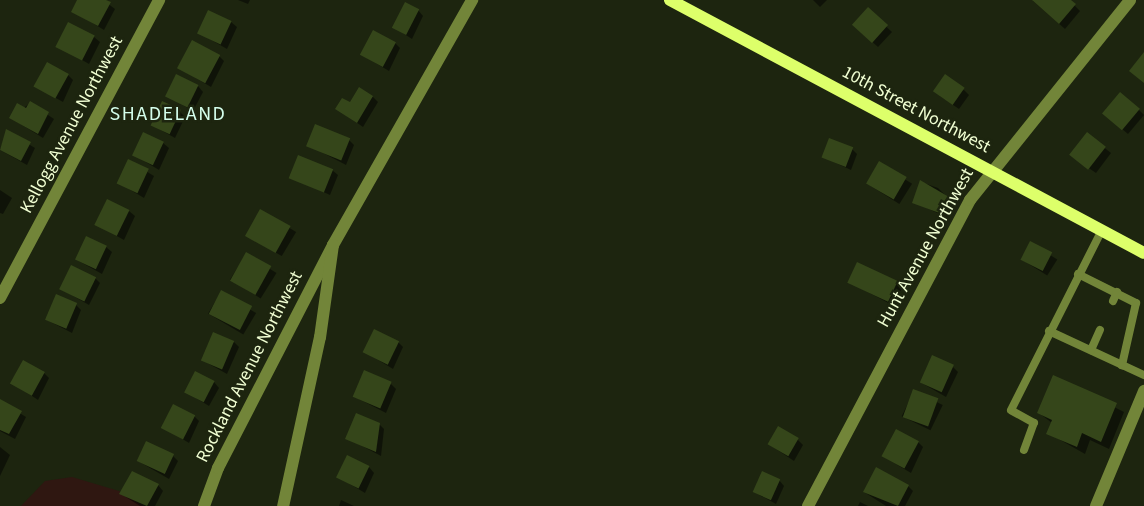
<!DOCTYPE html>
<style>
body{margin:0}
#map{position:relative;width:1144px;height:506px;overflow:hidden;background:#1d250f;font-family:"Source Sans 3",sans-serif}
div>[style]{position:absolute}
.green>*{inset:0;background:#2f1711}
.shadow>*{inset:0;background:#0007;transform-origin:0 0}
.building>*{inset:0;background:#35461a;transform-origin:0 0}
.lane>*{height:8px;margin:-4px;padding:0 4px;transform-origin:4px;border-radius:4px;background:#728539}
.street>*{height:12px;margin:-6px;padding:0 6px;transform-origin:6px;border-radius:6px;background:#728539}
.secondary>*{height:12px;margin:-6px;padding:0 6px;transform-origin:6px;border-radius:6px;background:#ddff6a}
span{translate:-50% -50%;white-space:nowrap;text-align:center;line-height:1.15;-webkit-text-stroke:5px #1d250f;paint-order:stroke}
.street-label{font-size:18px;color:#f1ffd3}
.neighbourhood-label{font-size:20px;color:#d5ffed;letter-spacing:1.5px}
</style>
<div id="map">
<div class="green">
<div style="clip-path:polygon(72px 477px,119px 491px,143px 506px,21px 506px,45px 481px)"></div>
</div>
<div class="shadow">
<div style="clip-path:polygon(79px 0,103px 0,115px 9px,104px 30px,73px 11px)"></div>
<div style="clip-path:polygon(238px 0,250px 0,248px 4px)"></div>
<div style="clip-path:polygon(813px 0,827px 0,820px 7px)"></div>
<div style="clip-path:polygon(1047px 0,1069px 0,1080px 11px,1065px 29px,1033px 1px)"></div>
<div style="clip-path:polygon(418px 10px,423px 16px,412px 39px,395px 28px)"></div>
<div style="clip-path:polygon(868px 10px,892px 32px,878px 47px,859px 30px)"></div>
<div style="clip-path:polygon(231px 22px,237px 27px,227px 49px,199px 33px)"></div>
<div style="clip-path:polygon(94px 37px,100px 42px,89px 64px,58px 46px)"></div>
<div style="clip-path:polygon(395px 43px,400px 48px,389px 71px,362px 55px)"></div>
<div style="clip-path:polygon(219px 56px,224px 61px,211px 87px,179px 68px)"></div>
<div style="clip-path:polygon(68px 75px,73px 80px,63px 102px,36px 87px)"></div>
<div style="clip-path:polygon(198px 86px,203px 92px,193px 111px,167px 96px)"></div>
<div style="clip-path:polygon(964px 90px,969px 95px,959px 109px,940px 96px)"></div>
<div style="clip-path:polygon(373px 97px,378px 102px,363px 127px,337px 109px)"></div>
<div style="clip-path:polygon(30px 103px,54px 119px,43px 138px,11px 118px)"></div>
<div style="clip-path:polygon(1139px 110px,1144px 115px,1128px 134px,1109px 118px)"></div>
<div style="clip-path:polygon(180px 112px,185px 117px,175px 138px,152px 125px)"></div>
<div style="clip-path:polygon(7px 131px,35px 148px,27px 165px,0 150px)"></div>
<div style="clip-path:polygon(1087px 134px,1111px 153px,1096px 173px,1077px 160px)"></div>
<div style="clip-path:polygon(349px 140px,354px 145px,346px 165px,308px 145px)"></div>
<div style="clip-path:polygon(163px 143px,169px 148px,159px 170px,134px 155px)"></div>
<div style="clip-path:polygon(852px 149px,857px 154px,851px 170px,823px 157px)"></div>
<div style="clip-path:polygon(129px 161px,154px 176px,144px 198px,119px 183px)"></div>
<div style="left:879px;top:163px;width:39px;height:24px;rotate:32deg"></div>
<div style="clip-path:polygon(332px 170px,338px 175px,330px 195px,291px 177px)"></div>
<div style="clip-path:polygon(921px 182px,938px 188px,953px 203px,948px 218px,914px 202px)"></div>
<div style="clip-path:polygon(0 190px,12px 198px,3px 214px,0 213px)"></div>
<div style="clip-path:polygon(129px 211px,135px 216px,124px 240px,97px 225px)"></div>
<div style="left:261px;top:211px;width:41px;height:28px;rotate:31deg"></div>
<div style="left:1031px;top:243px;width:31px;height:19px;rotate:32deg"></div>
<div style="clip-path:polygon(106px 247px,112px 252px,102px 274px,77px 260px)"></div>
<div style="left:246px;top:254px;width:36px;height:30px;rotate:32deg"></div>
<div style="clip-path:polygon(95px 278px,100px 283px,89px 305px,61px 289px)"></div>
<div style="clip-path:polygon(849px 282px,897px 283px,902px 288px,894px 306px)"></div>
<div style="left:221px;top:292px;width:41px;height:25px;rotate:31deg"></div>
<div style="clip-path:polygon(76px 305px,81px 310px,72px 333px,47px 320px)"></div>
<div style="clip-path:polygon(234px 342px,239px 347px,227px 374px,202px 360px)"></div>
<div style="clip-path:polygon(398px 342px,403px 347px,393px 369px,365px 352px)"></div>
<div style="clip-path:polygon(953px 367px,958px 372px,946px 397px,920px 382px)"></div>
<div style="clip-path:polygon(44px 373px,49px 378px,38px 400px,13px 383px)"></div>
<div style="clip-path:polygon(1054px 377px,1124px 412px,1109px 449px,1090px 440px,1085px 454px,1048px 433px,1052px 423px,1039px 413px)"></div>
<div style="clip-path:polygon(214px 382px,219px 388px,209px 406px,186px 392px)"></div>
<div style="clip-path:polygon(391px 384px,396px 389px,386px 413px,355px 397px)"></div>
<div style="left:914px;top:391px;width:32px;height:28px;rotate:26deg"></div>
<div style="clip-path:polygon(0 401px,26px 417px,15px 439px,0 431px)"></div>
<div style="clip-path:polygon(194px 416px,199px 421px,189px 443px,163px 427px)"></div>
<div style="clip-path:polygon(379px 424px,384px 429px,381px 456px,347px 438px)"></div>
<div style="clip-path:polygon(798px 440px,803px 445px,794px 461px,770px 445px)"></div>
<div style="clip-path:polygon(918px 442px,923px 447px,911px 473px,884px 457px)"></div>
<div style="clip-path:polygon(0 447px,10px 455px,0 476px)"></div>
<div style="clip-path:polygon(173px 456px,178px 461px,169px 479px,138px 461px)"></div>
<div style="clip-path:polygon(369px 467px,374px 473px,365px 493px,338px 477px)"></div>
<div style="clip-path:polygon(779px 480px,784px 486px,776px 504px,754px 492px)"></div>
<div style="clip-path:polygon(158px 485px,163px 491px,155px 506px,140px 506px,121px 494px)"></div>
<div style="clip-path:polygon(908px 486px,913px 491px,905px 506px,886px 506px,864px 492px)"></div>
<div style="clip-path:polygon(341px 500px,354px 506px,339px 506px)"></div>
<div style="clip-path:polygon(860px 502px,868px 506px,858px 506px)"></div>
</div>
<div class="building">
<div style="clip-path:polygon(77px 0,106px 0,111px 2px,98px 26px,71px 12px)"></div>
<div style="clip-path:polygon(1032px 0,1071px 0,1076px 4px,1059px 24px)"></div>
<div style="left:405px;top:2px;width:16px;height:29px;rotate:27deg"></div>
<div style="left:868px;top:7px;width:27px;height:24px;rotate:42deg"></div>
<div style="left:208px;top:10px;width:26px;height:26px;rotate:25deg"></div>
<div style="left:68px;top:22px;width:30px;height:28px;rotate:27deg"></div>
<div style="left:373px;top:30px;width:26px;height:28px;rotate:28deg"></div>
<div style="left:192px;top:40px;width:32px;height:32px;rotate:28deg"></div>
<div style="clip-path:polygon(1144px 52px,1144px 83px,1129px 71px)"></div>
<div style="left:47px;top:62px;width:25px;height:28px;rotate:29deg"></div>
<div style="left:176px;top:74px;width:25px;height:25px;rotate:26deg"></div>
<div style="left:945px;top:74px;width:24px;height:21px;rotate:35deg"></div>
<div style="clip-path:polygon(359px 87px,373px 96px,357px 123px,335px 109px,342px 98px,350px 102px)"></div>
<div style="left:1120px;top:92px;width:26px;height:28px;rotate:40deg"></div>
<div style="clip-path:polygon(30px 101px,49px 112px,38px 134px,9px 118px,17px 103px,26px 108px)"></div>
<div style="left:162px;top:101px;width:21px;height:27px;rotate:25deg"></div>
<div style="left:315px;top:124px;width:38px;height:24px;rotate:22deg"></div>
<div style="clip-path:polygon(6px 129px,31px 142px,21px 161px,0 150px)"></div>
<div style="left:143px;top:132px;width:23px;height:26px;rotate:25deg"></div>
<div style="left:1087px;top:132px;width:24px;height:29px;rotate:38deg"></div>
<div style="left:829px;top:138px;width:26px;height:21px;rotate:21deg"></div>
<div style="left:298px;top:155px;width:38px;height:25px;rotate:22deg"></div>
<div style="left:128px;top:159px;width:23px;height:27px;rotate:25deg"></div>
<div style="left:879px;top:161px;width:32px;height:26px;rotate:30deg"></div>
<div style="clip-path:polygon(920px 180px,949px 197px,942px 214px,912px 203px)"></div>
<div style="left:107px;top:199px;width:25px;height:29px;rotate:26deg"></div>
<div style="left:260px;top:209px;width:35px;height:31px;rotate:29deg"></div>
<div style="left:86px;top:236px;width:23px;height:26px;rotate:25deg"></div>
<div style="left:1030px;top:241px;width:25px;height:21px;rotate:27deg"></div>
<div style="left:246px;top:252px;width:29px;height:33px;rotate:29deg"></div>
<div style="left:857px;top:262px;width:45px;height:23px;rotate:25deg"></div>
<div style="left:71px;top:265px;width:28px;height:27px;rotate:26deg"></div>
<div style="left:221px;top:290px;width:35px;height:27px;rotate:27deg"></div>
<div style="left:56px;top:294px;width:23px;height:28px;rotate:23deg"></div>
<div style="left:374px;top:329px;width:28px;height:26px;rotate:26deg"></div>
<div style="left:213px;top:332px;width:23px;height:31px;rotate:23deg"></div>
<div style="left:932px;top:355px;width:24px;height:30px;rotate:24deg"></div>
<div style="left:23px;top:360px;width:25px;height:27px;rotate:29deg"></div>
<div style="left:364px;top:370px;width:30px;height:29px;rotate:23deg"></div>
<div style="left:195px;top:371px;width:22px;height:24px;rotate:27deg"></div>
<div style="clip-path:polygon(1053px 375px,1117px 403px,1101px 442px,1082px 433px,1077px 447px,1046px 434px,1052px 420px,1037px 413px)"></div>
<div style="left:913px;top:389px;width:27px;height:30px;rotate:20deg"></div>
<div style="clip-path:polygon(0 399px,22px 411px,9px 434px,0 430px)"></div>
<div style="left:173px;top:404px;width:25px;height:27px;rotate:27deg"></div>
<div style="clip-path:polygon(356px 413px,380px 423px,376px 452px,345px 439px)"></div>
<div style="left:778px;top:426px;width:24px;height:21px;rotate:30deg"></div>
<div style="left:896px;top:429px;width:26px;height:31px;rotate:28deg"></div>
<div style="left:146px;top:441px;width:31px;height:22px;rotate:25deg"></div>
<div style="left:347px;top:455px;width:25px;height:25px;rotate:26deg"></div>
<div style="clip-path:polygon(876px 467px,909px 485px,898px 506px,863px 492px)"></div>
<div style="clip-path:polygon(132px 471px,159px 484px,147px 506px,119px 494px)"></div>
<div style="left:762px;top:471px;width:20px;height:23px;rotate:24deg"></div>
</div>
<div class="lane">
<div style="left:1078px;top:274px;width:65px;rotate:26.6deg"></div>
<div style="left:1136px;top:303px;width:64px;rotate:102.7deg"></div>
<div style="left:1113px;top:301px;width:10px;rotate:-66deg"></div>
<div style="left:1049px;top:331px;width:105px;rotate:24.9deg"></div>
<div style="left:1091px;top:350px;width:22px;rotate:-66deg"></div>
<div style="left:1024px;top:450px;width:29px;rotate:-70deg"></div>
<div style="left:1034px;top:423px;width:26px;rotate:-151deg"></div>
<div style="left:1011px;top:410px;width:202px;rotate:-63.2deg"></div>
</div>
<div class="street">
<div style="left:333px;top:245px;width:282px;rotate:-60.4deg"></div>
<div style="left:0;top:298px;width:338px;rotate:-61.9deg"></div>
<div style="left:204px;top:506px;width:40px;rotate:-69.8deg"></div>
<div style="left:218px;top:468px;width:251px;rotate:-62.7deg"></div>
<div style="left:333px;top:245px;width:93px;rotate:98deg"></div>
<div style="left:320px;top:337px;width:173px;rotate:102.3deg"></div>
<div style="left:808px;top:506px;width:346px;rotate:-62.1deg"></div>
<div style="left:970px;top:200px;width:256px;rotate:-51.3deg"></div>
<div style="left:1096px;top:506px;width:125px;rotate:-67.3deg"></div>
</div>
<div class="secondary">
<div style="left:670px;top:0;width:537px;rotate:28.09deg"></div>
</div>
<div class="street-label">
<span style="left:916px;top:110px;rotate:28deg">10th Street Northwest</span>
<span style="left:72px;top:125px;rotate:-62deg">Kellogg Avenue Northwest</span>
<span style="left:926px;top:248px;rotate:-61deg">Hunt Avenue Northwest</span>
<span style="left:250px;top:367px;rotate:-63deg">Rockland Avenue Northwest</span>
</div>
<div class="neighbourhood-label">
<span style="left:168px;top:114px">SHADELAND</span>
</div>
</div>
